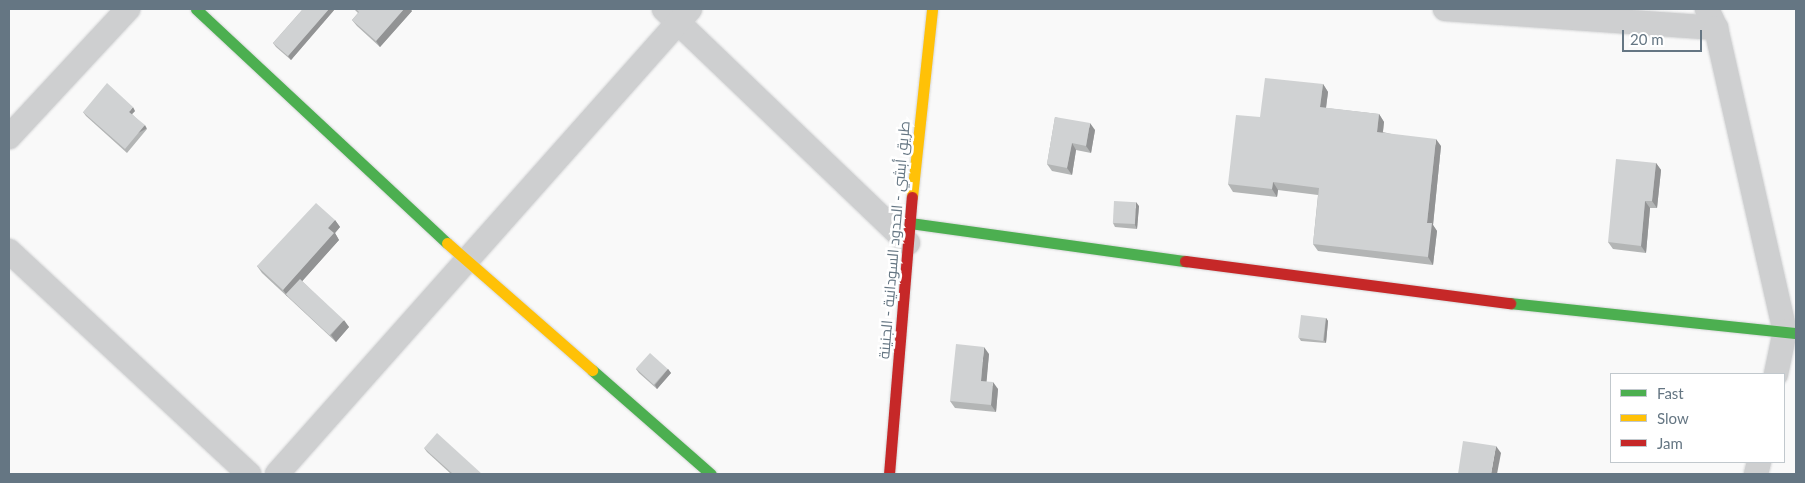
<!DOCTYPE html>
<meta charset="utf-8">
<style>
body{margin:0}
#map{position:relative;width:1805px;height:483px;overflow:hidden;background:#f9f9f9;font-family:Lato,Cairo,sans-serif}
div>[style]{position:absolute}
.roads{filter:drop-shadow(0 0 1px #d5d6d7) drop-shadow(0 0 1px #d5d6d7)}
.street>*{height:24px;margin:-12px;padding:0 12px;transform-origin:12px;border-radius:12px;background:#cecfd0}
.fast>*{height:11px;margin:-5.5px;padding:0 5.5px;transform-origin:5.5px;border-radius:5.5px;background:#4caf50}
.slow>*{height:11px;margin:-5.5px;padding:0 5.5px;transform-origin:5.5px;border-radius:5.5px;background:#ffc107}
.jam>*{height:11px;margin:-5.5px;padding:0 5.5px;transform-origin:5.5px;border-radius:5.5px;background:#c62828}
.wall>*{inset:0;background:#b3b5b5}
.shaded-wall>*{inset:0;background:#929394;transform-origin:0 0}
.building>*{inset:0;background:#d0d2d3;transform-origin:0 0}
span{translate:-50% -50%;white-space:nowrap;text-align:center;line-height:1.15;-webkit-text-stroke:5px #fff;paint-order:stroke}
.street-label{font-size:15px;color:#657683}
.frame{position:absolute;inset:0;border:10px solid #657683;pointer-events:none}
.legend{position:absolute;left:1610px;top:373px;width:175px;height:90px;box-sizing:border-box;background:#fff;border:1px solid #c1c8cd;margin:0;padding:6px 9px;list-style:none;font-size:15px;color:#657683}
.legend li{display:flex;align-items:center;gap:10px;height:25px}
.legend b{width:25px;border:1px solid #c1c8cd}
.scale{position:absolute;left:1622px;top:30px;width:80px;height:22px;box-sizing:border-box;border:2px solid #657683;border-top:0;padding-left:6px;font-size:15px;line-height:18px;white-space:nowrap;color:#657683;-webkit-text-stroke:4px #fff;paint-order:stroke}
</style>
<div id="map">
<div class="roads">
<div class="street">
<div style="left:664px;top:9px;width:338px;rotate:43.8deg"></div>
<div style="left:1445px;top:9px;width:272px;rotate:4deg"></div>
<div style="left:1707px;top:9px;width:21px;rotate:65deg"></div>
<div style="left:1716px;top:28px;width:311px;rotate:77.2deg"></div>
<div style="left:1785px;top:331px;width:44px;rotate:101.8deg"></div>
<div style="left:9px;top:137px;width:175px;rotate:-47.1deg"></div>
<div style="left:9px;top:251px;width:328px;rotate:42.9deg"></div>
<div style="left:277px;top:474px;width:622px;rotate:-48.39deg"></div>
<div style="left:1756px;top:474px;width:12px;rotate:-76deg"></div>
</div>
<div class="fast">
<div style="left:196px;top:9px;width:343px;rotate:43deg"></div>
<div style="left:910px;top:223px;width:278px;rotate:7.9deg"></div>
<div style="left:1510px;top:303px;width:288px;rotate:6deg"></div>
<div style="left:592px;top:370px;width:158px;rotate:41.2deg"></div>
</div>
<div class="slow">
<div style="left:912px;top:197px;width:189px;rotate:-83.9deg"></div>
<div style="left:447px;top:243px;width:193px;rotate:41.2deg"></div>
</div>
<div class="jam">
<div style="left:1185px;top:261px;width:328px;rotate:7.4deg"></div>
<div style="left:889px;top:474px;width:278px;rotate:-85.3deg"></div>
</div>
</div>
<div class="wall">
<div style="clip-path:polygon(303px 9px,335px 9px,291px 60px,276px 47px,273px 43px)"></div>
<div style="clip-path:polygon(354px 9px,410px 9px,412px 11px,380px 47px,357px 26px,352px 20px,358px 13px)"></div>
<div style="clip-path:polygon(1323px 84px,1328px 92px,1326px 108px,1379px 114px,1384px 122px,1383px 132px,1441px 146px,1433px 225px,1437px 231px,1433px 265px,1318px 251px,1313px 244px,1318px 195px,1278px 190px,1277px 197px,1233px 192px,1228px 184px,1260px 117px)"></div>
<div style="clip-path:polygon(135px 111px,132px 114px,147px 129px,127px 153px,86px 116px,83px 112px)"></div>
<div style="clip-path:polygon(1055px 117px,1095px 130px,1091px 153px,1076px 150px,1072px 175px,1052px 171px,1047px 164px)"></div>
<div style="clip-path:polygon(1656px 163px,1661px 170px,1657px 208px,1650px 208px,1646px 253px,1613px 249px,1608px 242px)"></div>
<div style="clip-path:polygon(1139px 206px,1137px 229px,1115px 227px,1113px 223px)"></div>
<div style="clip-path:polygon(335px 220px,340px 227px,335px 233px,339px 240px,302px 281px,349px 327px,336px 342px,262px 273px,257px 266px)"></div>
<div style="clip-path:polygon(1326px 318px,1328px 321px,1326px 343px,1301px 341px,1299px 338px)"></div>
<div style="clip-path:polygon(989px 354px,986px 382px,998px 389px,996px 412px,955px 408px,950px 401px)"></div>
<div style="clip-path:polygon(636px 369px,668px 369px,671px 373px,657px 389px,639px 373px)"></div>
<div style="clip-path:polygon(424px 448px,482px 474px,451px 474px,427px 452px)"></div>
</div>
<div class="shaded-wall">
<div style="clip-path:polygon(329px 9px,335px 9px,291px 60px,288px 56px)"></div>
<div style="clip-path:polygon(404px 9px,410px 9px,412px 11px,380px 47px,376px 41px)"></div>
<div style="clip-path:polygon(1323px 84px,1328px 92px,1325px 115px,1320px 107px)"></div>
<div style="clip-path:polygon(133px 107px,135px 111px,131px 115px,129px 112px)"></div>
<div style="clip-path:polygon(1379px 114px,1384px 122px,1382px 139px,1377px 132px)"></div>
<div style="clip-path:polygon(1090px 123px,1095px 130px,1091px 153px,1086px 146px)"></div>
<div style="left:145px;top:125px;width:4px;height:31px;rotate:63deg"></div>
<div style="clip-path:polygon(1436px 139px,1441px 146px,1433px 225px,1437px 231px,1433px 265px,1428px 257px,1427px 223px)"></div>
<div style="clip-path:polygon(1072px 143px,1076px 150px,1072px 175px,1067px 168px)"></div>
<div style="clip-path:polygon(1656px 163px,1661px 170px,1657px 208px,1652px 201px)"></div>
<div style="clip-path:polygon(1273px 182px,1278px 190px,1277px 197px,1272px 189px)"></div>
<div style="clip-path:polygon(1645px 201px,1650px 208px,1646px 253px,1641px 246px)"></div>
<div style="clip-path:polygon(1136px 202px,1139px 206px,1137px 229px,1135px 225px)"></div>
<div style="clip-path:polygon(335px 220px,340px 227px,335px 233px,339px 240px,289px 296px,285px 294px,288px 297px,283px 290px,328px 228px)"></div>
<div style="clip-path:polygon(1326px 318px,1328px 321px,1326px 343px,1324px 340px)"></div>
<div style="clip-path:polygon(344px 320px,349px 327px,336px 342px,331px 335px)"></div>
<div style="clip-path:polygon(984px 347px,989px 354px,986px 388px,981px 381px)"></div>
<div style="clip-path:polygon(668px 369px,671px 373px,657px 389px,655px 385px)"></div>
<div style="clip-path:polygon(993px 382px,998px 389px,996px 412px,991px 405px)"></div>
<div style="clip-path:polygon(1496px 446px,1501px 453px,1497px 474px,1491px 474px)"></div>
</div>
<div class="building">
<div style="clip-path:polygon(303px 9px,329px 9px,288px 56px,273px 43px)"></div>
<div style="clip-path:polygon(356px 9px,404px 9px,376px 41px,352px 20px,359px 12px)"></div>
<div style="clip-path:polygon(1265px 78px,1323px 84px,1320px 107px,1379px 114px,1377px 132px,1436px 139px,1427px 223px,1432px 223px,1428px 257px,1313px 244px,1319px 188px,1273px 182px,1272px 189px,1228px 184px,1236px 115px,1260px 117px)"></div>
<div style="clip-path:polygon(107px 83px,133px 107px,129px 112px,145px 125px,125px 149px,83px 112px)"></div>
<div style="clip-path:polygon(1055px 117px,1090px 123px,1086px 146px,1072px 143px,1067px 168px,1047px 164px)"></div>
<div style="clip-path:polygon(1616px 159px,1656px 163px,1652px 201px,1645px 201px,1641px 246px,1608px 242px)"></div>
<div style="left:1114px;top:201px;width:22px;height:22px;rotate:3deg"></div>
<div style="clip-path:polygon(316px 203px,335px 220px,328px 228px,334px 233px,283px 290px,257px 266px)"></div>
<div style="left:300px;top:279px;width:60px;height:21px;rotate:43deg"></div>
<div style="left:1301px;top:315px;width:25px;height:23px;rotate:7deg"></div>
<div style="clip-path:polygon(956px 344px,984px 347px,981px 381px,993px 382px,991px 405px,950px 401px)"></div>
<div style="left:650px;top:353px;width:24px;height:21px;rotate:42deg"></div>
<div style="clip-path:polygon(437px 433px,482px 474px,453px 474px,424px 448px)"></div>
<div style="clip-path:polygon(1463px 441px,1496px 446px,1491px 474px,1458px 474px)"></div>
</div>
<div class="street-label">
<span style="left:894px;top:240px;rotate:-85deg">طريق أبشي - الحدود السودانية - الجنينة</span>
</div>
<div class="frame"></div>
<ul class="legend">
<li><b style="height:6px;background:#4caf50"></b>Fast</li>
<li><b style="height:6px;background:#ffc107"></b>Slow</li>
<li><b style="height:6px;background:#c62828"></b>Jam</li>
</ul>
<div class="scale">20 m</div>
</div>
